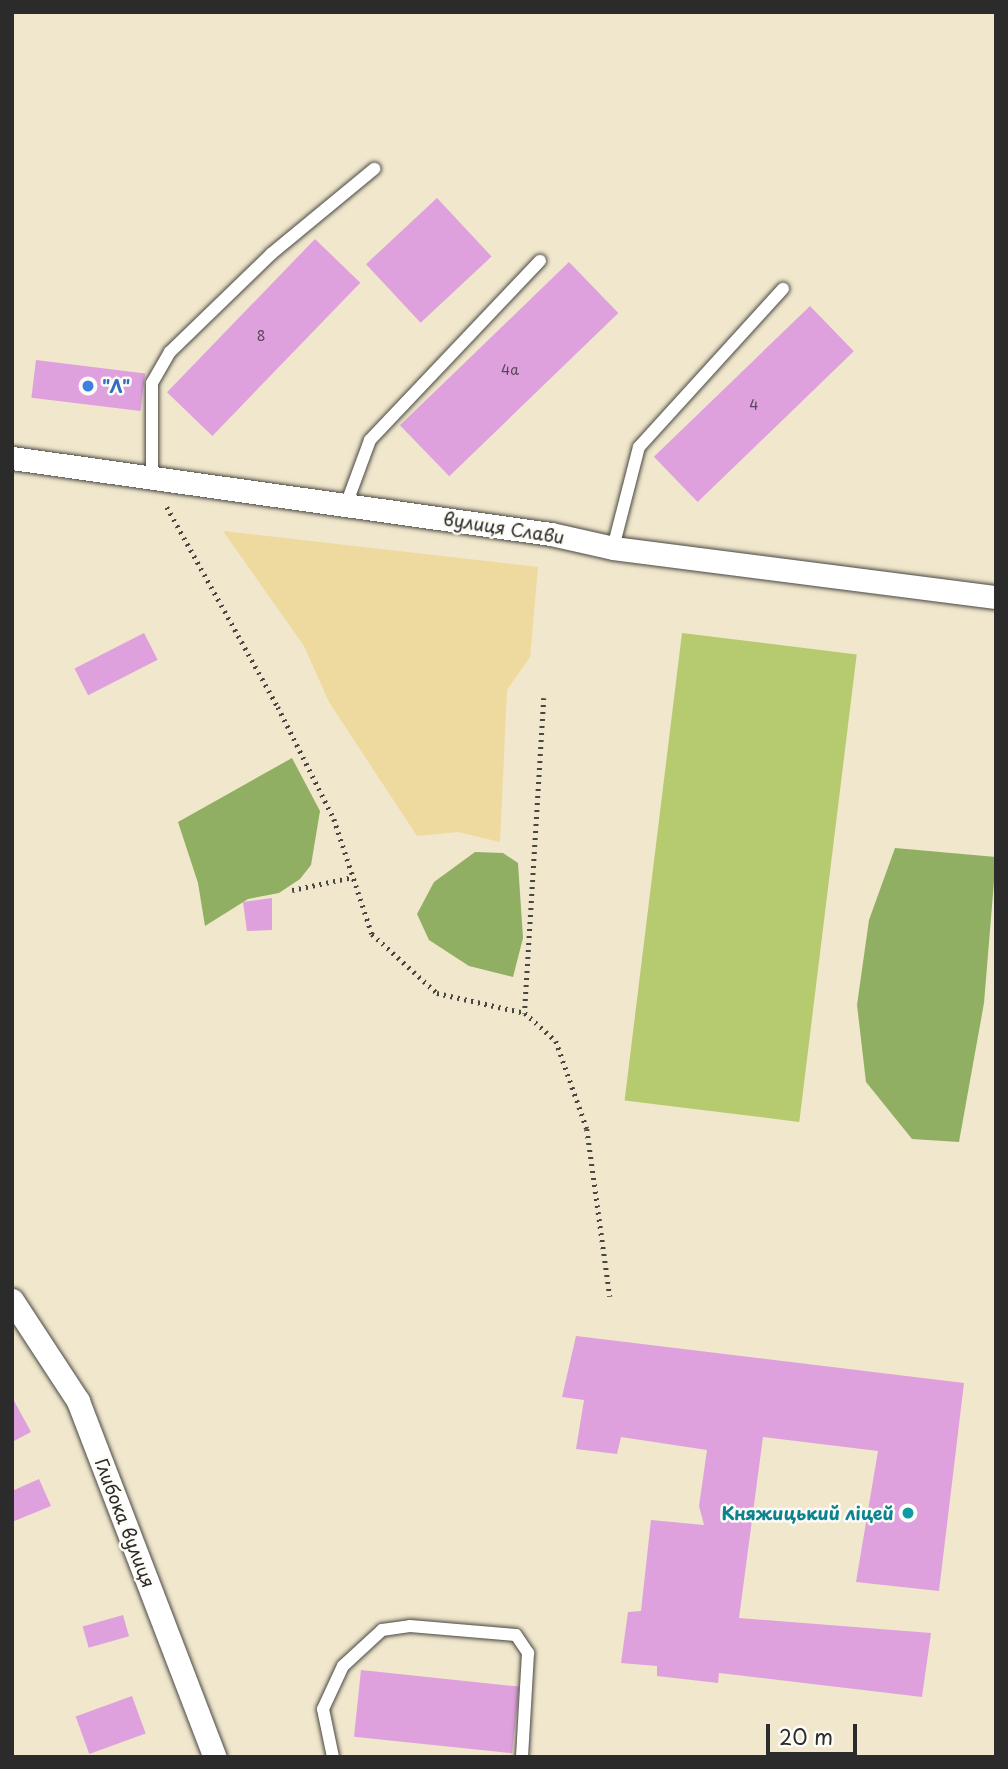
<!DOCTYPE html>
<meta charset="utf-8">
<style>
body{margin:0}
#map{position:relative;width:1008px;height:1769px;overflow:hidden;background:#f0e7cc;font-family:"Playpen Sans",sans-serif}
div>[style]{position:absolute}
.green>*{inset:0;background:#b6cb6f;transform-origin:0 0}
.forest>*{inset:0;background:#90af62}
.sand>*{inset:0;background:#eeda9e}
.building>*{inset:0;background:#dea1dd;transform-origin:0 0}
.path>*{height:4.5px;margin-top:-2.25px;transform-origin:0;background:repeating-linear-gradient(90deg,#494743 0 2px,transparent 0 7px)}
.roads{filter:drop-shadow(0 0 2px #494743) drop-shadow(0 0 2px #494743)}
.lane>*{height:12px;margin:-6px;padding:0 6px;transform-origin:6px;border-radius:6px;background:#fff}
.street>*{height:23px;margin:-11.5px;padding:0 11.5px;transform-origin:11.5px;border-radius:11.5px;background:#fff}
.dots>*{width:19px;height:19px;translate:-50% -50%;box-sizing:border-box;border:4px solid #fdfcf7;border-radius:50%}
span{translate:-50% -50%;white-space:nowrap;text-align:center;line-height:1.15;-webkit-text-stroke:5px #fdfcf7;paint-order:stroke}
.number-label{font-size:14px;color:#584858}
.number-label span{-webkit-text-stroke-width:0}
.shop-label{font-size:18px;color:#366cbe;font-weight:700}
.left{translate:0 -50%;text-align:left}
.street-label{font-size:18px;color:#2b2b2b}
.culture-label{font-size:18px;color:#0d838f;font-weight:700}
.right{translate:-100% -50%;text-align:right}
.frame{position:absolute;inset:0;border:14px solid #2b2b2b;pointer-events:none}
.scale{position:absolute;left:766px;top:1724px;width:91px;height:32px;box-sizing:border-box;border:4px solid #2b2b2b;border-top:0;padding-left:9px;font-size:21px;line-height:24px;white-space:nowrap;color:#2b2b2b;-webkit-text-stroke:5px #fdfcf7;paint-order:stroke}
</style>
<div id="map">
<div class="green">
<div style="left:682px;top:633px;width:176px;height:471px;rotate:7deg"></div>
</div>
<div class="forest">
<div style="clip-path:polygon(292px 758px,320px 811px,311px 865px,300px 879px,279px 893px,248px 899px,205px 926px,198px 883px,178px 822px)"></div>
<div style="clip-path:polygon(895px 848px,996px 857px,984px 1003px,959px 1142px,912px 1139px,866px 1082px,857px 1005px,869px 920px)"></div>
<div style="clip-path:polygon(475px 852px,503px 853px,518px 863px,523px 938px,513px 977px,469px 966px,429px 940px,417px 914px,434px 882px)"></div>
</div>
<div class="sand">
<div style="clip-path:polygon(223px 531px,538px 567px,530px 657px,507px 690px,500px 842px,458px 832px,417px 836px,329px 702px,304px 646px)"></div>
</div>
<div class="building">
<div style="left:437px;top:198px;width:80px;height:97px;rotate:47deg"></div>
<div style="left:315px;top:239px;width:63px;height:213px;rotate:44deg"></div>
<div style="left:569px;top:262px;width:71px;height:235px;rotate:46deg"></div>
<div style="left:810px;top:306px;width:63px;height:217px;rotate:46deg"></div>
<div style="left:36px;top:360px;width:110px;height:38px;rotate:7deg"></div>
<div style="left:144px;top:633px;width:30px;height:78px;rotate:63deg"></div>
<div style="clip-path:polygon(272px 898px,272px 930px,247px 931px,243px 902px)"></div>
<div style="clip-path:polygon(576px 1336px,964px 1383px,939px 1591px,856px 1582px,878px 1451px,763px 1437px,739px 1618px,931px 1633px,922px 1697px,719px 1673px,718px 1683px,657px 1676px,657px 1666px,621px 1663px,628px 1612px,641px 1611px,651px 1520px,704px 1525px,699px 1506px,707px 1450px,621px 1437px,617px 1454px,576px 1449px,584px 1400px,562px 1397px)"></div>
<div style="clip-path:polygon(12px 1397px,31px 1432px,12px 1442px)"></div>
<div style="clip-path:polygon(39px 1479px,51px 1506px,12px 1522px,12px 1491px)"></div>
<div style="left:123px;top:1615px;width:22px;height:42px;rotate:74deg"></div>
<div style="left:361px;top:1670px;width:159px;height:67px;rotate:6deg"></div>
<div style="left:132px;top:1696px;width:40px;height:60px;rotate:70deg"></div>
</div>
<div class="path">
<div style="left:167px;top:507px;width:229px;rotate:61deg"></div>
<div style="left:278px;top:707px;width:125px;rotate:63.4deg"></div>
<div style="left:334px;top:819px;width:121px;rotate:71.7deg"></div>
<div style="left:372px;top:934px;width:88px;rotate:42.2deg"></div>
<div style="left:437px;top:993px;width:90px;rotate:12.8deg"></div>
<div style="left:544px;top:698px;width:316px;rotate:93.5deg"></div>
<div style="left:525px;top:1013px;width:42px;rotate:42.1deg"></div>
<div style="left:556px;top:1041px;width:93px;rotate:70.6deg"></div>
<div style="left:587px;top:1129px;width:169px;rotate:82.2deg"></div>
<div style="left:292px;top:890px;width:62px;rotate:-12deg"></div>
</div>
<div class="roads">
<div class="lane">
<div style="left:152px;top:478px;width:95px;rotate:-90deg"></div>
<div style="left:152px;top:383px;width:36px;rotate:-60deg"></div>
<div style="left:170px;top:352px;width:141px;rotate:-44.1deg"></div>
<div style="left:271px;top:254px;width:134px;rotate:-39.5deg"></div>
<div style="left:346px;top:505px;width:69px;rotate:-69.7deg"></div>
<div style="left:370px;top:440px;width:247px;rotate:-46.5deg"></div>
<div style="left:613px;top:548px;width:104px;rotate:-75.6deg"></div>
<div style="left:639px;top:447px;width:214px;rotate:-47.7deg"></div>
<div style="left:333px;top:1757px;width:49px;rotate:-101.8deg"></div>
<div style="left:323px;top:1709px;width:47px;rotate:-65.1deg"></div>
<div style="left:343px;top:1666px;width:53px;rotate:-42.7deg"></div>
<div style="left:382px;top:1630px;width:28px;rotate:-8deg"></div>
<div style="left:410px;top:1626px;width:106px;rotate:4.9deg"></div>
<div style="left:516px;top:1635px;width:22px;rotate:56deg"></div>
<div style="left:528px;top:1653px;width:104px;rotate:93.3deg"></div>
</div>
<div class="street">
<div style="left:12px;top:458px;width:544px;rotate:8.03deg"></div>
<div style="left:551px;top:534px;width:64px;rotate:12.7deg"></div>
<div style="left:613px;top:548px;width:386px;rotate:7.3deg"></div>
<div style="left:12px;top:1300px;width:121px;rotate:56.8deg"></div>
<div style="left:78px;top:1401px;width:381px;rotate:69deg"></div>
</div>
</div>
<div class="dots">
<div style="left:88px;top:386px;background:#3f7fe0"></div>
<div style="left:908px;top:1513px;background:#0f9aa8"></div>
</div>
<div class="number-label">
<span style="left:261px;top:336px">8</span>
<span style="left:510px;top:370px">4а</span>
<span style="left:754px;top:405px">4</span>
</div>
<div class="shop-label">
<span class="left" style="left:102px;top:386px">"Л"</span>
</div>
<div class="street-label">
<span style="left:504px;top:528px;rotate:9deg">вулиця Слави</span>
<span style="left:125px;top:1523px;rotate:69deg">Глибока вулиця</span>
</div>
<div class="culture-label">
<span class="right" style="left:894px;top:1513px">Княжицький ліцей</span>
</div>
<div class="frame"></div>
<div class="scale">20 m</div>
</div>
